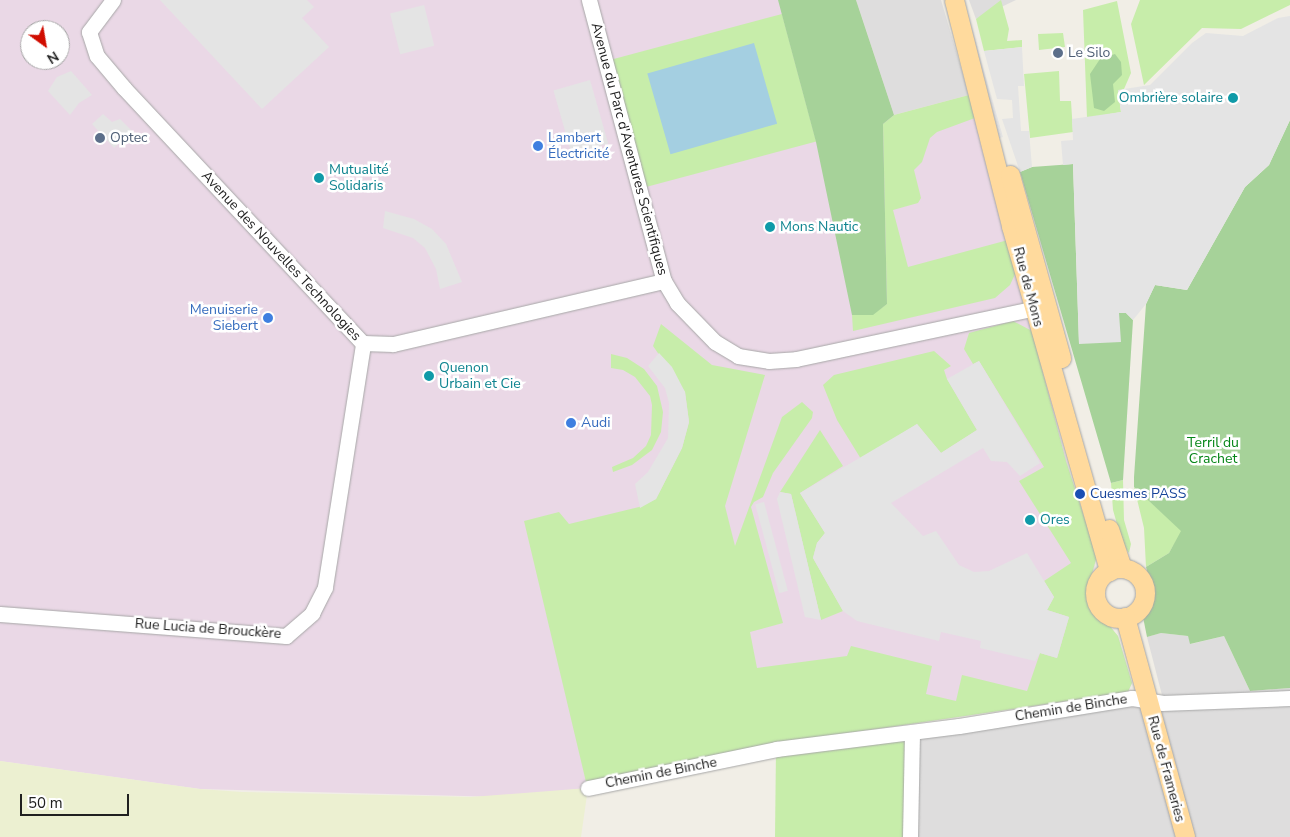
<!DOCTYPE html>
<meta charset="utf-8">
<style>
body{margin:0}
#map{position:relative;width:1290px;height:837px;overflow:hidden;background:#f1eee6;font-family:"Nunito Sans",sans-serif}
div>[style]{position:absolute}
.residential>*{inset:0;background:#dedddd}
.industrial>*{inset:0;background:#ead8e6}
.farmland>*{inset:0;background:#ecf0d1}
.grass>*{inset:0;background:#c7edaa;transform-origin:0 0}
.forest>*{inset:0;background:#a6d299}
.parking>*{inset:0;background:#e4e4e4;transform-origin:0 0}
.water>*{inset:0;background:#a4cfe1;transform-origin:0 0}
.roads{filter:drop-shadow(0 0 1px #a7a7a7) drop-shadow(0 0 1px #a7a7a7)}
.minor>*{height:15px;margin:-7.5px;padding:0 7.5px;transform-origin:7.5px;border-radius:7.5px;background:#fff}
.major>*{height:19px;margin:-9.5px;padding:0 9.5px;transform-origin:9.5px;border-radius:9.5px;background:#ffda9d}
.major>.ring{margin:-9.5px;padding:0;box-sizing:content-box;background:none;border:19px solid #ffda9d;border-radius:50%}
.dots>*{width:14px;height:14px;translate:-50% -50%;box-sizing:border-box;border:2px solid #fff;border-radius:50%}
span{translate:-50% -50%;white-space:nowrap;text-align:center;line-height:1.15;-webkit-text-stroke:5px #fff;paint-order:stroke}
.service-label{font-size:14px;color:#4e5e75}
.left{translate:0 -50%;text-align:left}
.culture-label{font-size:14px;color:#0d838f}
.right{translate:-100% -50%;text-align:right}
.shop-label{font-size:14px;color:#366cbe}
.street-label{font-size:14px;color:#202020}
.park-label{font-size:14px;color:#068618}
.transit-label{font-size:14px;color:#164399}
.north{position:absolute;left:20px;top:20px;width:50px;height:50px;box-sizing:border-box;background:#fff;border:1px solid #a6a6a6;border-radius:50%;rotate:148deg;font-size:14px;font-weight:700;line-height:20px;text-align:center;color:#202020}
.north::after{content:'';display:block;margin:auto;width:18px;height:22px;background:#d00c00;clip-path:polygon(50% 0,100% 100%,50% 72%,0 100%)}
.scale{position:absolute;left:20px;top:794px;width:109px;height:22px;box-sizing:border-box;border:2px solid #202020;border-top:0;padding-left:6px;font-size:15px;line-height:18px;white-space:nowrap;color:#202020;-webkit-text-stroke:4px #fff;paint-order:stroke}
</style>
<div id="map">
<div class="residential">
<div style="clip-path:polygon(856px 0,941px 0,969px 95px,894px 115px)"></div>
<div style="clip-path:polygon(969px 0,1016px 0,976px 19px)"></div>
<div style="clip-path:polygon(1161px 633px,1188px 636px,1191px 644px,1224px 636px,1250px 691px,1290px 688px,1290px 837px,910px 837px,912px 733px,1163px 699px,1147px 637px)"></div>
</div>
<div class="industrial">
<div style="clip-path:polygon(evenodd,0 0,856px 0,894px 115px,969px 95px,1095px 566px,1088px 588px,1089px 601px,1118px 636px,1132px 683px,1128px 692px,775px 744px,588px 788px,502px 797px,200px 789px,0 761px,0 0,30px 30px,60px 30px,60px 60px,30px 60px,30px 30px)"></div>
</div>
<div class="farmland">
<div style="clip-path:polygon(0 761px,200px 789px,242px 792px,471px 797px,588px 788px,581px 837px,0 837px)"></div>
</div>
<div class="grass">
<div style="clip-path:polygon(1001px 0,1009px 29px,1007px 41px,1022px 40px,1022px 47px,984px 51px,976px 19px)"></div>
<div style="clip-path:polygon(1140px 0,1290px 0,1290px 5px,1241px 29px,1202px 28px,1144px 85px,1131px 24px)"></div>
<div style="clip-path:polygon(1117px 1px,1131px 73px,1124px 89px,1118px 91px,1121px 112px,1087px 118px,1083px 10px)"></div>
<div style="left:782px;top:14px;width:132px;height:182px;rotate:75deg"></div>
<div style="clip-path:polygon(1063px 33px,1065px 47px,1039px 50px,1038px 34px)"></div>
<div style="clip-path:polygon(1059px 71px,1060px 101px,1071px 101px,1073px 132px,1030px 138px,1024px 74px)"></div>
<div style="clip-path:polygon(969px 95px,975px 118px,937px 132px,930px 138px,922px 162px,914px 170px,921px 198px,918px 203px,893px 210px,908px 267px,1008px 240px,1017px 270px,1010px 285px,995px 298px,853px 331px,852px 315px,873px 314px,887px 304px,883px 124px,894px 115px)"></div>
<div style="clip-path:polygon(1013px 321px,1032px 331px,1066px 461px,1097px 556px,1088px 588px,1089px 601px,1118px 636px,1132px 683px,1128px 692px,774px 744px,586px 782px,524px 521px,559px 512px,569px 524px,639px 507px,656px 499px,682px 448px,689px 422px,685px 392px,653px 346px,661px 324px,712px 365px,765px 375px,725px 506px,735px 546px,782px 417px,802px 402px,813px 412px,812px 418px,773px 473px,763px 497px,754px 502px,751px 507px,783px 623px,750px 632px,757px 668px,847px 656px,851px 646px,932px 666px,926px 694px,956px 701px,962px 675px,1027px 691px,1040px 653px,1057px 658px,1069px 617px,1047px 610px,1054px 597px,1044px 581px,1071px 563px,1019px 481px,1044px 467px,979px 361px,973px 364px,964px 349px,969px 333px)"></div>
<div style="clip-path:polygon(934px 351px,951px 366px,944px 370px,947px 379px,977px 430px,941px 453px,917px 424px,861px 459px,837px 420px,823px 385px,834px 375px)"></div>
<div style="clip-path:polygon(611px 354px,627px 358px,644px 369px,657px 386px,663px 412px,661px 432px,652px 450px,632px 465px,613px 472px,612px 467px,633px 458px,646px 446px,651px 435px,652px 405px,650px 396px,635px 377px,623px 370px,611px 368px)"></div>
<div style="clip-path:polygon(820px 430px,843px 466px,800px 493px,825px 533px,817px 543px,813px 558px,843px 611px,821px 620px,791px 494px,780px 492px)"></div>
<div style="clip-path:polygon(1123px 480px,1124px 520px,1131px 544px,1129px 553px,1123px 545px,1113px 510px,1111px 483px)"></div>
<div style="clip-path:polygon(1134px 487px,1182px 531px,1169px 553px,1146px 567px,1144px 528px)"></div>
<div style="clip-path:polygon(912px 733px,910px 837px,775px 837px,776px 749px)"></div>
</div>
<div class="forest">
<div style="clip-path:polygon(778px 0,856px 0,894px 115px,883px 124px,887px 304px,873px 315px,852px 315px,816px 142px)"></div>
<div style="clip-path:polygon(1115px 54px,1121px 62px,1122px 75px,1113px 84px,1115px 102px,1104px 111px,1094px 108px,1090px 74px,1100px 59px)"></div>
<div style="clip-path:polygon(1290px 120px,1290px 688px,1250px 691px,1224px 636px,1190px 644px,1188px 636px,1161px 633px,1147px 637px,1143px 617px,1153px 592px,1146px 567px,1169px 553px,1181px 531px,1134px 487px,1134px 477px,1146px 304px,1155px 285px,1187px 290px,1245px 187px,1269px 165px)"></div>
<div style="clip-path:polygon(1073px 164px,1079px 344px,1119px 313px,1126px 313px,1133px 320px,1123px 480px,1111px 483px,1020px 172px,1032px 167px)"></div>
</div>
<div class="parking">
<div style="clip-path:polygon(160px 0,307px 0,314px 7px,302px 18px,329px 47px,262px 109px)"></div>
<div style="clip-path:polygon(961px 0,964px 0,1003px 137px,999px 138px)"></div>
<div style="left:424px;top:5px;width:42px;height:35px;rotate:76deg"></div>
<div style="clip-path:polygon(1290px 16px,1290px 120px,1269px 165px,1245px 187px,1187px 290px,1155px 285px,1146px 304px,1133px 320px,1126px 313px,1119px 313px,1121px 342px,1079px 344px,1073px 164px,1063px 165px,1061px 141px,1073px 140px,1072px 119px,1121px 112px,1118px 90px,1150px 85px,1192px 43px,1206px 33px,1243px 36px,1278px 18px)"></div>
<div style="clip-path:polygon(1022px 47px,1024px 86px,1018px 86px,1021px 131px,1029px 131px,1032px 167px,1020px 172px,1002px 119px,1013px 118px,1012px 100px,997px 99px,984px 51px)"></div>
<div style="clip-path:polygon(71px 71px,92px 95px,79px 103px,70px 115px,48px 91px,57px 77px)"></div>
<div style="left:590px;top:80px;width:66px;height:38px;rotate:74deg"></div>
<div style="clip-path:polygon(103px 114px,112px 122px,120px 119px,132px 131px,114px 148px,92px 124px)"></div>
<div style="clip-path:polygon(385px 211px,414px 219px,432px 229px,446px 244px,462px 282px,440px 289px,436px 269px,425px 248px,413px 238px,383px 228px)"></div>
<div style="clip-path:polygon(659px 353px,672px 367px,685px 392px,689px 422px,682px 448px,656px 499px,640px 508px,635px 484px,648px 472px,668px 438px,669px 403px,665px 388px,648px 366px)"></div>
<div style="clip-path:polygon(979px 361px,1040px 463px,1020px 476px,1007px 462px,991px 461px,983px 448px,891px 503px,923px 536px,936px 531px,959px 565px,974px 572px,989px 571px,1027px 553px,1054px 597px,1047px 610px,1069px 617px,1057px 658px,1040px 653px,1035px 661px,980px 648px,981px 641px,941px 632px,939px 641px,857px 621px,843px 611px,813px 558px,817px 543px,825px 533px,800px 493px,917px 424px,941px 453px,977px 430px,947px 379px)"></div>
<div style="clip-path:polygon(780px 492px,791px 494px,821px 620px,805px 617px,777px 499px)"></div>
<div style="left:764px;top:502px;width:92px;height:9px;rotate:75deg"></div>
</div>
<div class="water">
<div style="left:754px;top:43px;width:84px;height:111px;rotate:74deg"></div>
</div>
<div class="roads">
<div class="minor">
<div style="left:113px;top:0;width:40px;rotate:127deg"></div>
<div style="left:89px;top:32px;width:25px;rotate:72deg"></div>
<div style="left:97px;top:56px;width:42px;rotate:49.8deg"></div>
<div style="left:124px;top:88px;width:349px;rotate:46.9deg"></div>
<div style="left:363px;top:343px;width:30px;rotate:2deg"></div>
<div style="left:393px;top:344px;width:278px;rotate:-13.1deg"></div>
<div style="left:589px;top:0;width:291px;rotate:75.1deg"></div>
<div style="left:664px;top:281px;width:26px;rotate:59deg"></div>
<div style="left:677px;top:303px;width:54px;rotate:45.7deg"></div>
<div style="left:715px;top:342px;width:27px;rotate:31deg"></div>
<div style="left:738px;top:356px;width:31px;rotate:9deg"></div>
<div style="left:769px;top:361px;width:27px;rotate:-4deg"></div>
<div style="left:796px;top:359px;width:255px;rotate:-12deg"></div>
<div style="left:0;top:614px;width:287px;rotate:4.4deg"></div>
<div style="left:286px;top:636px;width:35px;rotate:-41deg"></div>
<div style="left:312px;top:613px;width:29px;rotate:-63deg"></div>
<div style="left:325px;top:587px;width:247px;rotate:-81.1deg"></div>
<div style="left:588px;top:788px;width:192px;rotate:-11.7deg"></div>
<div style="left:776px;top:749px;width:184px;rotate:-7.2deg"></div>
<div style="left:959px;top:726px;width:175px;rotate:-9.2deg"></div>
<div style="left:1132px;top:698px;width:30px;rotate:9deg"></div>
<div style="left:1162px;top:703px;width:128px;rotate:-2.2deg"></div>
<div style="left:910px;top:837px;width:104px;rotate:-88.9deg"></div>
</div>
<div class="major">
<div style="left:954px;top:0;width:233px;rotate:75.8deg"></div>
<div style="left:1011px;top:226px;width:359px;rotate:74.1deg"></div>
<div style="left:1010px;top:175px;width:190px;rotate:74.4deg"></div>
<div style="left:1109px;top:529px;width:41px;rotate:71.6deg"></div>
<div class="ring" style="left:1095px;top:568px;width:31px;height:31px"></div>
<div style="left:1125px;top:617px;width:228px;rotate:74.7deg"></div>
</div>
</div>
<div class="dots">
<div style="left:1058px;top:53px;background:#5c6f8a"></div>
<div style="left:1233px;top:98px;background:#0f9aa8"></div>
<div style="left:100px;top:138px;background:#5c6f8a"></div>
<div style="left:538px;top:146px;background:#3f7fe0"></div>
<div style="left:319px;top:178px;background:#0f9aa8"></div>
<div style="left:770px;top:227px;background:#0f9aa8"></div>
<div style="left:268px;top:318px;background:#3f7fe0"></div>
<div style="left:429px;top:376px;background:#0f9aa8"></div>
<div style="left:571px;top:423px;background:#3f7fe0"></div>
<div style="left:1080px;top:494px;background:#1a4fb4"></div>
<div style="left:1030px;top:520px;background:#0f9aa8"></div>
</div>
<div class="service-label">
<span class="left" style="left:1068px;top:53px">Le Silo</span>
<span class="left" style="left:110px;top:138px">Optec</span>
</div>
<div class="culture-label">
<span class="right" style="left:1223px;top:98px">Ombrière solaire</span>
<span class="left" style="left:329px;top:178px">Mutualité<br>Solidaris</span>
<span class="left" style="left:780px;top:227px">Mons Nautic</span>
<span class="left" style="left:439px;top:376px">Quenon<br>Urbain et Cie</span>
<span class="left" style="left:1040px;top:520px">Ores</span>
</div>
<div class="shop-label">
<span class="left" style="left:548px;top:146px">Lambert<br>Électricité</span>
<span class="right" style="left:258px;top:318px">Menuiserie<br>Siebert</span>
<span class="left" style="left:581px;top:423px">Audi</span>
</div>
<div class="street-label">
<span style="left:629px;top:149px;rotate:75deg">Avenue du Parc d'Aventures Scientifiques</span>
<span style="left:281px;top:256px;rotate:47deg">Avenue des Nouvelles Technologies</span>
<span style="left:1028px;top:287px;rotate:75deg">Rue de Mons</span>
<span style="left:208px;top:629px;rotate:4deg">Rue Lucia de Brouckère</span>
<span style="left:1071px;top:708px;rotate:-9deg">Chemin de Binche</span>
<span style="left:1166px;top:769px;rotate:75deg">Rue de Frameries</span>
<span style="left:661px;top:773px;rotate:-11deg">Chemin de Binche</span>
</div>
<div class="park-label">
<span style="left:1213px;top:451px">Terril du<br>Crachet</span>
</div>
<div class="transit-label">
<span class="left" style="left:1090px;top:494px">Cuesmes PASS</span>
</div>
<div class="north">N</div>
<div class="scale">50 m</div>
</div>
